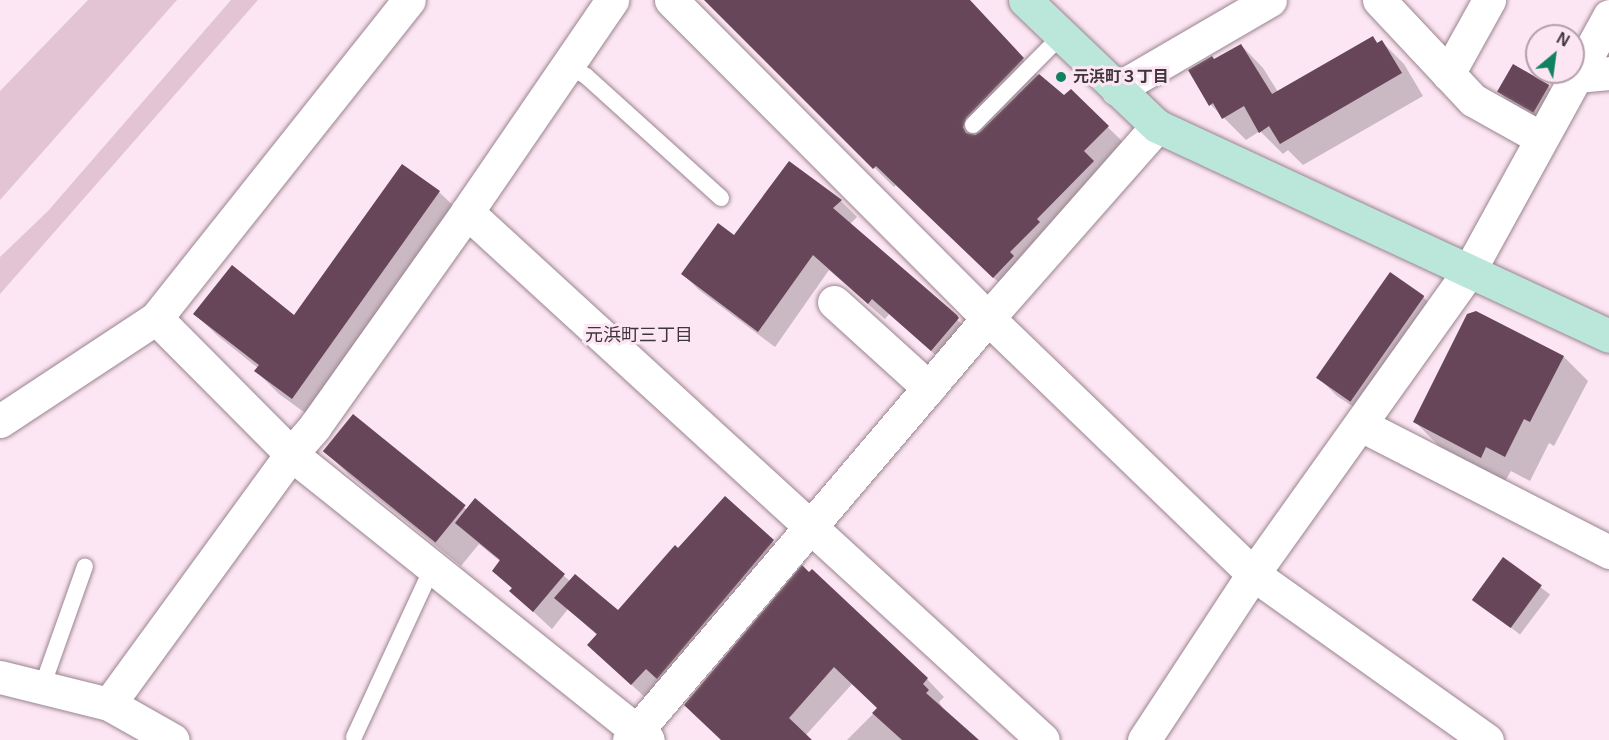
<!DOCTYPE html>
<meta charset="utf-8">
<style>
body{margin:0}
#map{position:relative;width:1609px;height:740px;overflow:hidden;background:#fde6f3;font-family:Arial,"Noto Sans JP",sans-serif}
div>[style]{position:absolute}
.green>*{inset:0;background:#e2c4d4}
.shadow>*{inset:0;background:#0003;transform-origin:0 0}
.building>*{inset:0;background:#664658;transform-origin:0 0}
.roads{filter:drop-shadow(0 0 2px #99848f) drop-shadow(0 0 2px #99848f)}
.lane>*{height:16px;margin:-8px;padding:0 8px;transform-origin:8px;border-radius:8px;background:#fff}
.street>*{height:33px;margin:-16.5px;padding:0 16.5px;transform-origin:16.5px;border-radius:16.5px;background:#fff}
.secondary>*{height:33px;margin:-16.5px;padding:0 16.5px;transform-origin:16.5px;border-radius:16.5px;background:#bae7d9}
.dots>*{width:16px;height:16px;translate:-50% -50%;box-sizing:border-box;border:3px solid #fde6f3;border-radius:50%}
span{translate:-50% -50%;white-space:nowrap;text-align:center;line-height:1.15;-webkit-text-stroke:6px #fde6f3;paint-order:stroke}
.poi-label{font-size:16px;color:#3f363b;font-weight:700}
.left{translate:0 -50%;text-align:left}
.neighbourhood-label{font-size:18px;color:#3f363b}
.north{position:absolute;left:1525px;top:24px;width:60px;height:60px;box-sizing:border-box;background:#fde6f3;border:2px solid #b1a0a9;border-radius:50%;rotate:29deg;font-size:16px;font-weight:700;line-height:24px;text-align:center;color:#3f363b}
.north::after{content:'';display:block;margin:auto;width:21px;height:27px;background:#10825f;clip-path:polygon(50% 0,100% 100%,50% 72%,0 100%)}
</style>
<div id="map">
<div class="green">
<div style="clip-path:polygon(88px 0,177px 0,0 200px,0 91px)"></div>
<div style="clip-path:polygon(231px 0,258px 0,0 294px,0 257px,48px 211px)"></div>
</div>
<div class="shadow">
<div style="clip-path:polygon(705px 0,966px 0,1041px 78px,1064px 97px,1071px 91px,1128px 147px,1014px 297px,896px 185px,894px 187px)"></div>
<div style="clip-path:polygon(1373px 38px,1379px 44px,1382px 42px,1404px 64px,1423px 96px,1303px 165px,1288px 150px,1283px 154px,1260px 131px,1246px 140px,1211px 105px,1215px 61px,1241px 45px,1263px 68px,1278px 92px)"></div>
<div style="clip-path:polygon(1548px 86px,1557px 95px,1542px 120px,1508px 101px,1499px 92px)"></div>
<div style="clip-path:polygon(439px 192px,462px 214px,315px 420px,279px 394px,256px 371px,258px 368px,218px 336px,195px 314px,295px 317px)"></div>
<div style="clip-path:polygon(841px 201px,857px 217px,850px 224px,974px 335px,948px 366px,889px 314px,885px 319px,829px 270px,775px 347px,699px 290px,683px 274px,734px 237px)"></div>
<div style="clip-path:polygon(1423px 297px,1441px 315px,1370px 418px,1337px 396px,1319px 378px)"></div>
<div style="clip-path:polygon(1475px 313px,1564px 357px,1588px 381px,1554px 446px,1549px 443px,1530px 481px,1511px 471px,1505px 481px,1439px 446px,1415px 422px)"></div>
<div style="clip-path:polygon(353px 416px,467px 510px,475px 500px,570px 581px,618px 612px,725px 498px,791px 559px,649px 701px,607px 662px,598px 636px,568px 609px,552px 629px,511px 591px,513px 589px,494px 570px,501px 562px,479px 544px,461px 566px,349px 475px,325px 451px)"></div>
<div style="left:1503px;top:559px;width:59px;height:50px;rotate:37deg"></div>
<div style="clip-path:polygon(802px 567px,927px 679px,944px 697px,939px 702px,944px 710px,976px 740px,847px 740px,879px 708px,852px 684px,805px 736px,810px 740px,722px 740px)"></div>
</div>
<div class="building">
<div style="clip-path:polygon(704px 0,970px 0,1024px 58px,966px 118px,963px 127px,966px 133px,975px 135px,980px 132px,1039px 74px,1064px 95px,1071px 89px,1109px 126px,1084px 151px,1094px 161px,1037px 219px,1040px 222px,1010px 252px,1014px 256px,993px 278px,876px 166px,873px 169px)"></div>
<div style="clip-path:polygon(1373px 36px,1377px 43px,1382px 40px,1402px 73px,1280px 144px,1269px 126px,1259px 133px,1244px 106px,1222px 119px,1213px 103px,1209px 106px,1188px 70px,1212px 56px,1214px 59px,1241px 44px,1272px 94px)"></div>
<div style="left:1513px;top:64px;width:42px;height:32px;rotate:30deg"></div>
<div style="clip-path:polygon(789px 161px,842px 200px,833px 208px,957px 315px,959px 318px,931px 351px,872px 299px,868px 304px,813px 255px,758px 332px,681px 274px,718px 223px,734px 235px)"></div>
<div style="clip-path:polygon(402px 164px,440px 191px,292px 399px,254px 371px,259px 365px,193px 314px,232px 265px,294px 315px)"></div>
<div style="left:1390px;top:272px;width:42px;height:129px;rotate:35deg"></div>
<div style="clip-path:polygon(1476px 311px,1564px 356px,1530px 422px,1524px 419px,1505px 457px,1486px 447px,1481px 458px,1413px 422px,1467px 314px)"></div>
<div style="left:353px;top:414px;width:145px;height:48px;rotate:39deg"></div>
<div style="clip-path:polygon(725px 496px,774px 540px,657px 679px,646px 669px,631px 685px,587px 645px,597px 634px,554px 598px,575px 574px,618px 610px,675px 545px,678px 548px)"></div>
<div style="clip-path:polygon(475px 498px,565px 574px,533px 612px,509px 591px,512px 588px,492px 571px,500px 560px,455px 523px)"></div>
<div style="left:1503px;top:557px;width:48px;height:53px;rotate:36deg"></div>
<div style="clip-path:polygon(802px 565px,809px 572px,812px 569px,928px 678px,923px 684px,929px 690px,926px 693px,979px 740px,902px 740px,872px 713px,877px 708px,834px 667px,789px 718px,812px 740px,721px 740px,684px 705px)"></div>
</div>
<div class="roads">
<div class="lane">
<div style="left:567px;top:65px;width:22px;rotate:30deg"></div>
<div style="left:586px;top:76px;width:182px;rotate:42.1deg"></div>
<div style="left:973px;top:125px;width:127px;rotate:-45.3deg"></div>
<div style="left:42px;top:687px;width:128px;rotate:-70.4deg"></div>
<div style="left:354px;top:737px;width:188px;rotate:-65.2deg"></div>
</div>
<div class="street">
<div style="left:671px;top:0;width:449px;rotate:45.1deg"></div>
<div style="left:988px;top:318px;width:368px;rotate:44deg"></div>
<div style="left:1253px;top:574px;width:287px;rotate:35.4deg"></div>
<div style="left:1379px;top:0;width:137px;rotate:46.8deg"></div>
<div style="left:1473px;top:100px;width:78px;rotate:29.2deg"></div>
<div style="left:1448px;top:74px;width:85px;rotate:-61deg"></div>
<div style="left:1576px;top:76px;width:33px;rotate:-5deg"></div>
<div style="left:1117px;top:89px;width:177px;rotate:-30.2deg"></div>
<div style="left:467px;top:212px;width:781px;rotate:42.51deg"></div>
<div style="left:834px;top:302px;width:128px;rotate:42.2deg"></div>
<div style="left:156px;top:318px;width:192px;rotate:45.2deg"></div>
<div style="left:291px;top:454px;width:457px;rotate:38.7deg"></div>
<div style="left:0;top:421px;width:187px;rotate:-33.4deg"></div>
<div style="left:156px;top:318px;width:406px;rotate:-51.5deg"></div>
<div style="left:1361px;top:425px;width:279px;rotate:27.1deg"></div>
<div style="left:0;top:677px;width:112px;rotate:13.9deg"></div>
<div style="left:109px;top:704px;width:309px;rotate:-53.9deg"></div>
<div style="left:291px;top:454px;width:37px;rotate:-49deg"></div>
<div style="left:315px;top:426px;width:262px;rotate:-54.6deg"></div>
<div style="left:467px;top:212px;width:257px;rotate:-55.6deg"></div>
<div style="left:109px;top:704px;width:73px;rotate:29.4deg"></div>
<div style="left:629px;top:740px;width:554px;rotate:-49.61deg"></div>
<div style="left:988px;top:318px;width:256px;rotate:-48.6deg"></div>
<div style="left:1144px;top:740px;width:199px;rotate:-56.7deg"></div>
<div style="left:1253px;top:574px;width:372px;rotate:-54.5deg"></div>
<div style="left:1469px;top:271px;width:291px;rotate:-61.2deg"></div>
</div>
<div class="secondary">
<div style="left:1025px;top:0;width:182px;rotate:43.7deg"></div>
<div style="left:1157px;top:126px;width:498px;rotate:24.9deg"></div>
</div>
</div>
<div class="dots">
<div style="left:1061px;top:77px;background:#10825f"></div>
</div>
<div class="poi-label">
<span class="left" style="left:1073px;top:77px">元浜町３丁目</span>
</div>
<div class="neighbourhood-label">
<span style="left:639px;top:335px">元浜町三丁目</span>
</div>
<div class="north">N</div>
</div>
